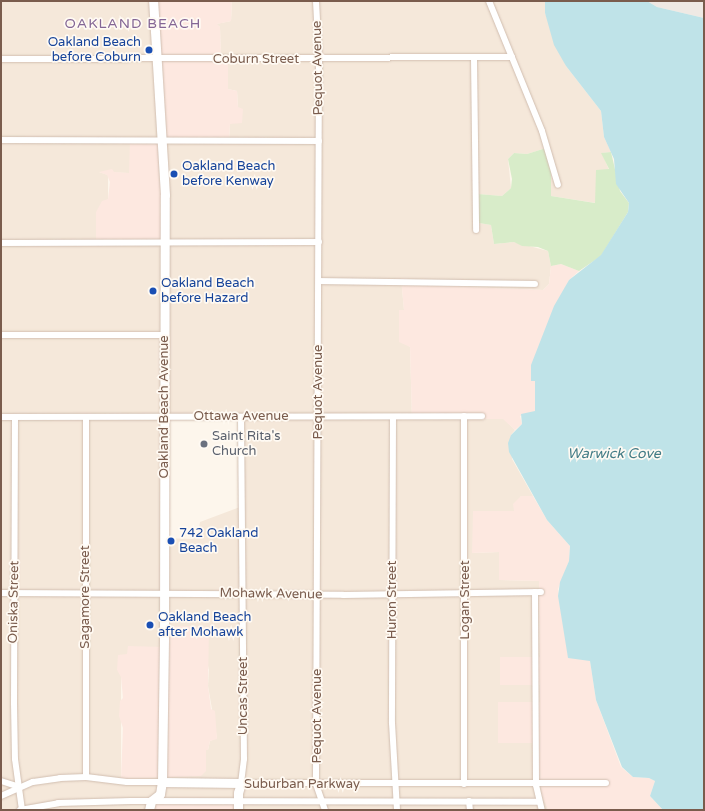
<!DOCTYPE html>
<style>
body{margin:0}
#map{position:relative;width:705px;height:811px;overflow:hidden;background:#fdf6ec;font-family:"Varela Round",sans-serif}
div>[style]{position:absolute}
.residential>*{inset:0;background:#f5e8da}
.commercial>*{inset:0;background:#fde8e0}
.industrial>*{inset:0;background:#efe9e4}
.green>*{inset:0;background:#d8ecc9}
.water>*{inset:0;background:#bfe3e8}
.roads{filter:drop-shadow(0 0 1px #d1beb0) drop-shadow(0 0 1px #d1beb0)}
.street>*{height:6px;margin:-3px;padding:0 3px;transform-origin:3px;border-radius:3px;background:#fff}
.secondary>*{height:9px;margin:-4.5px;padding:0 4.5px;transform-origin:4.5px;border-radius:4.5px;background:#fff}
.dots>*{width:11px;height:11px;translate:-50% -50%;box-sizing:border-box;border:2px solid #fffaf3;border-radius:50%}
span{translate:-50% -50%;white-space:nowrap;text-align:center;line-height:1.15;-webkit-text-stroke:3.5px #fffaf3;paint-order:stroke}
.transit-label{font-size:13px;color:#164399}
.right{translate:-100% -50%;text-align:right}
.left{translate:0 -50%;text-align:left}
.street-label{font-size:13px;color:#7a5c4d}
.worship-label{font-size:13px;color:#5b616d}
.neighbourhood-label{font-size:14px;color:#846695;letter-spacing:1px}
.water-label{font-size:14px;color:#437c86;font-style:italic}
.frame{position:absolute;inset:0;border:2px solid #7a5c4d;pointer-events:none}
</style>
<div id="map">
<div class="residential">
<div style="clip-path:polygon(evenodd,1px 1px,153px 1px,162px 139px,129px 173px,99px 172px,108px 175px,108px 199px,96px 212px,163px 142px,229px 141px,230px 124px,238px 107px,237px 91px,228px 89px,228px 60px,221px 59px,220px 27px,216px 24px,231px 21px,232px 1px,545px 1px,545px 13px,566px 66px,601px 111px,604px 137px,611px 152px,602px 153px,609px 170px,596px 170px,596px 203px,551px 196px,551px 157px,546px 148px,527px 154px,514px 153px,508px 159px,511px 188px,502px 196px,478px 194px,479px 223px,491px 225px,494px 244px,514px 242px,548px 251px,551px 266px,549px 284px,543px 290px,469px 287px,401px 278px,404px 310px,399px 310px,404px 342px,410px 347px,412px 419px,504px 419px,515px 430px,511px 435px,512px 459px,533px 496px,521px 496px,514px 511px,473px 511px,473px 553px,499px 552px,499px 580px,539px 581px,540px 657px,500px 685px,540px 685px,540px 702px,499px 743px,539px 743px,539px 772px,548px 810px,1px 810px,1px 1px,165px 419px,239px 420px,240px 507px,200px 522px,198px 535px,192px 539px,165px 538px,165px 419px,1px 1px,182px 626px,207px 662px,209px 670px,208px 686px,217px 738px,210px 741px,208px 750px,206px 750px,206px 771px,121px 778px,121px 677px,164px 644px,182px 626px)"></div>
</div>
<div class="commercial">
<div style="clip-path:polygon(153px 1px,232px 1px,231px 21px,217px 24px,220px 27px,221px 58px,228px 60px,228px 89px,237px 91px,238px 107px,243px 109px,242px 123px,230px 124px,229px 141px,164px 140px,164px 241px,96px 242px,96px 212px,102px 201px,108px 199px,110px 182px,107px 175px,99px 172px,112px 169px,114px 172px,129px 173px,130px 141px,162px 139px)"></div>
<div style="clip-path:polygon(561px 264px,579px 271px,569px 280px,549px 320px,535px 381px,535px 412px,520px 416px,522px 424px,515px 430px,503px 419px,412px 419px,410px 347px,399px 342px,399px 310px,404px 310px,401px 278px,469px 287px,543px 290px,549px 284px,551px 266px)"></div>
<div style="clip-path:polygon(521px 496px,533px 496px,547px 520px,570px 546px,569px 561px,558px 589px,561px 609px,590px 661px,596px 700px,621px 767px,633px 777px,649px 778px,655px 781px,650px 796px,663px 810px,548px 810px,542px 795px,539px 772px,539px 743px,498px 743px,498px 702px,540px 702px,540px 685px,500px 685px,500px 657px,540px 657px,539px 581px,499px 580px,499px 552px,472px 553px,473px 511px,514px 511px,513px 504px)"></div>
<div style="clip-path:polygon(182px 626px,209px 627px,208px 686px,211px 709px,215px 711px,217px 739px,210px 741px,208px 750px,206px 750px,206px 771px,201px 776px,121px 779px,123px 728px,119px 716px,120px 701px,123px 698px,121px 677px,117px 670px,118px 655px,127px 654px,128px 646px,163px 647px,165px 627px)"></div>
<div style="clip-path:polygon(147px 803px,236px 804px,238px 810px,147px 810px)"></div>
</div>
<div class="industrial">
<div style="clip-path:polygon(647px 1px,704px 1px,704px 18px,657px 7px)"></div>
</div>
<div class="green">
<div style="clip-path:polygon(546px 148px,551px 157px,551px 196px,595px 203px,596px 170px,609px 169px,601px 153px,611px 152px,620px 191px,629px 203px,628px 212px,601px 256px,579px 271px,561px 264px,551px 266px,548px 251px,538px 247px,522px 246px,514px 242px,494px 244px,491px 225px,479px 223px,478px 194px,502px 196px,511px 188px,512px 179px,508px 159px,514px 153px,527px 154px)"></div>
</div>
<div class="water">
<div style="clip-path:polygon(545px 1px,647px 1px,657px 7px,704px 18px,704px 810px,663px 810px,650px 796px,655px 781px,649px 778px,633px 777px,622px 767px,596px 700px,590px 661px,568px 658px,558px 596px,560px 582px,569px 561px,570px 546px,547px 520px,509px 452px,508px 443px,511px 435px,522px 424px,521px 414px,535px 411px,535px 381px,531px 381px,531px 365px,554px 306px,569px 280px,601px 255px,628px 212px,629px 203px,616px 184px,614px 159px,604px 137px,601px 111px,566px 66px,554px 45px,545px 13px)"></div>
</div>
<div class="roads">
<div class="street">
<div style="left:316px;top:1px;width:58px;rotate:87deg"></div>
<div style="left:319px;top:59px;width:725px;rotate:90.24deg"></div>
<div style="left:316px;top:784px;width:28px;rotate:71deg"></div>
<div style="left:489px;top:1px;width:140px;rotate:67.8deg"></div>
<div style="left:542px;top:131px;width:56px;rotate:73.5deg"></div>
<div style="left:474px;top:58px;width:172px;rotate:89.3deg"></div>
<div style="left:1px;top:59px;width:511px;rotate:-0.22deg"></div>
<div style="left:1px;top:140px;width:318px;rotate:0.2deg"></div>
<div style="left:1px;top:243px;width:318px;rotate:-0.2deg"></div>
<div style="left:319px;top:281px;width:216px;rotate:0.8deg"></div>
<div style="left:1px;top:335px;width:163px"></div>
<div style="left:464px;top:416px;width:368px;rotate:90deg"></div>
<div style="left:1px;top:417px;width:481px;rotate:-0.1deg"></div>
<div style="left:15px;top:417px;width:286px;rotate:90.2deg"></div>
<div style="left:14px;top:703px;width:56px;rotate:89deg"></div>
<div style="left:15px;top:759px;width:51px;rotate:82.2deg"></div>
<div style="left:241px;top:417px;width:342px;rotate:89.5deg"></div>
<div style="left:244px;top:759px;width:24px;rotate:97deg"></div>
<div style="left:241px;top:783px;width:365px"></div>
<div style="left:393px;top:417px;width:306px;rotate:90.2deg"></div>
<div style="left:392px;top:723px;width:87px;rotate:86.7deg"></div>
<div style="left:535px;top:592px;width:193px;rotate:89.7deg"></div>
<div style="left:536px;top:785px;width:26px;rotate:77deg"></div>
<div style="left:1px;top:593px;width:342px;rotate:0.3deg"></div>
<div style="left:343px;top:595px;width:198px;rotate:-0.9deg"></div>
<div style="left:86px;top:777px;width:360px;rotate:-90deg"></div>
<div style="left:1px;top:781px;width:20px;rotate:18deg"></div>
<div style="left:1px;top:796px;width:35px;rotate:-24deg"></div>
<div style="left:33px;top:782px;width:27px;rotate:-8deg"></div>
<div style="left:60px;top:778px;width:26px;rotate:-2deg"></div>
<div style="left:86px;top:777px;width:41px;rotate:7deg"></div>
<div style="left:127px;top:782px;width:35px"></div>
<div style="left:469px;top:801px;width:9px;rotate:84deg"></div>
<div style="left:20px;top:810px;width:39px;rotate:-10deg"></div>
<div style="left:58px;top:803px;width:73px;rotate:-1.6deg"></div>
<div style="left:131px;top:801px;width:407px;rotate:0.1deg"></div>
</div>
<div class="secondary">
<div style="left:162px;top:782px;width:79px;rotate:0.7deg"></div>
<div style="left:241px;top:783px;width:10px;rotate:107deg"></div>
<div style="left:238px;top:793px;width:17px;rotate:90deg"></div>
<div style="left:149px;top:810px;width:9px;rotate:-77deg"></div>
<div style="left:151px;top:801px;width:11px;rotate:-38deg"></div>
<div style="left:160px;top:794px;width:12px;rotate:-81deg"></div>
<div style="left:162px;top:782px;width:143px;rotate:-89.2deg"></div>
<div style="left:164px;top:639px;width:444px;rotate:-89.9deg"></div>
<div style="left:165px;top:195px;width:194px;rotate:-93.5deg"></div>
</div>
</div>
<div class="dots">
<div style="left:149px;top:50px;background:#1a4fb4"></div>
<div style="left:174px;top:174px;background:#1a4fb4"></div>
<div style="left:153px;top:291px;background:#1a4fb4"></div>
<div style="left:204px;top:444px;background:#6b7280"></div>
<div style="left:171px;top:541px;background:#1a4fb4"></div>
<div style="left:150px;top:625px;background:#1a4fb4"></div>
</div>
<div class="transit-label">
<span class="right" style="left:141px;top:50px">Oakland Beach<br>before Coburn</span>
<span class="left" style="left:182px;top:174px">Oakland Beach<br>before Kenway</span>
<span class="left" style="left:161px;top:291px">Oakland Beach<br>before Hazard</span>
<span class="left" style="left:179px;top:541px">742 Oakland<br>Beach</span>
<span class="left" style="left:158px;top:625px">Oakland Beach<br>after Mohawk</span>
</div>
<div class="street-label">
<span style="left:256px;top:59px">Coburn Street</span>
<span style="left:318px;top:68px;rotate:-91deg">Pequot Avenue</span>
<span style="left:318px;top:392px;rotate:-90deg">Pequot Avenue</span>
<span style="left:164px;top:407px;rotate:-90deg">Oakland Beach Avenue</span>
<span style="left:241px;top:416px">Ottawa Avenue</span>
<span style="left:271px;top:594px;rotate:1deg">Mohawk Avenue</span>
<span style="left:85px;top:597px;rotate:-90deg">Sagamore Street</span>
<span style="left:392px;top:600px;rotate:-90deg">Huron Street</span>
<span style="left:465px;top:600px;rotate:-90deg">Logan Street</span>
<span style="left:14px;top:602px;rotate:-89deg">Oniska Street</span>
<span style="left:243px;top:696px;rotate:-90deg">Uncas Street</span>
<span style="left:317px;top:716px;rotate:-90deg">Pequot Avenue</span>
<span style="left:302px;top:784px">Suburban Parkway</span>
</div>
<div class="worship-label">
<span class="left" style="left:212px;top:444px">Saint Rita's<br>Church</span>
</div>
<div class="neighbourhood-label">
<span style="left:133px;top:24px">OAKLAND BEACH</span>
</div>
<div class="water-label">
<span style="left:614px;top:454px">Warwick Cove</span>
</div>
<div class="frame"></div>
</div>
